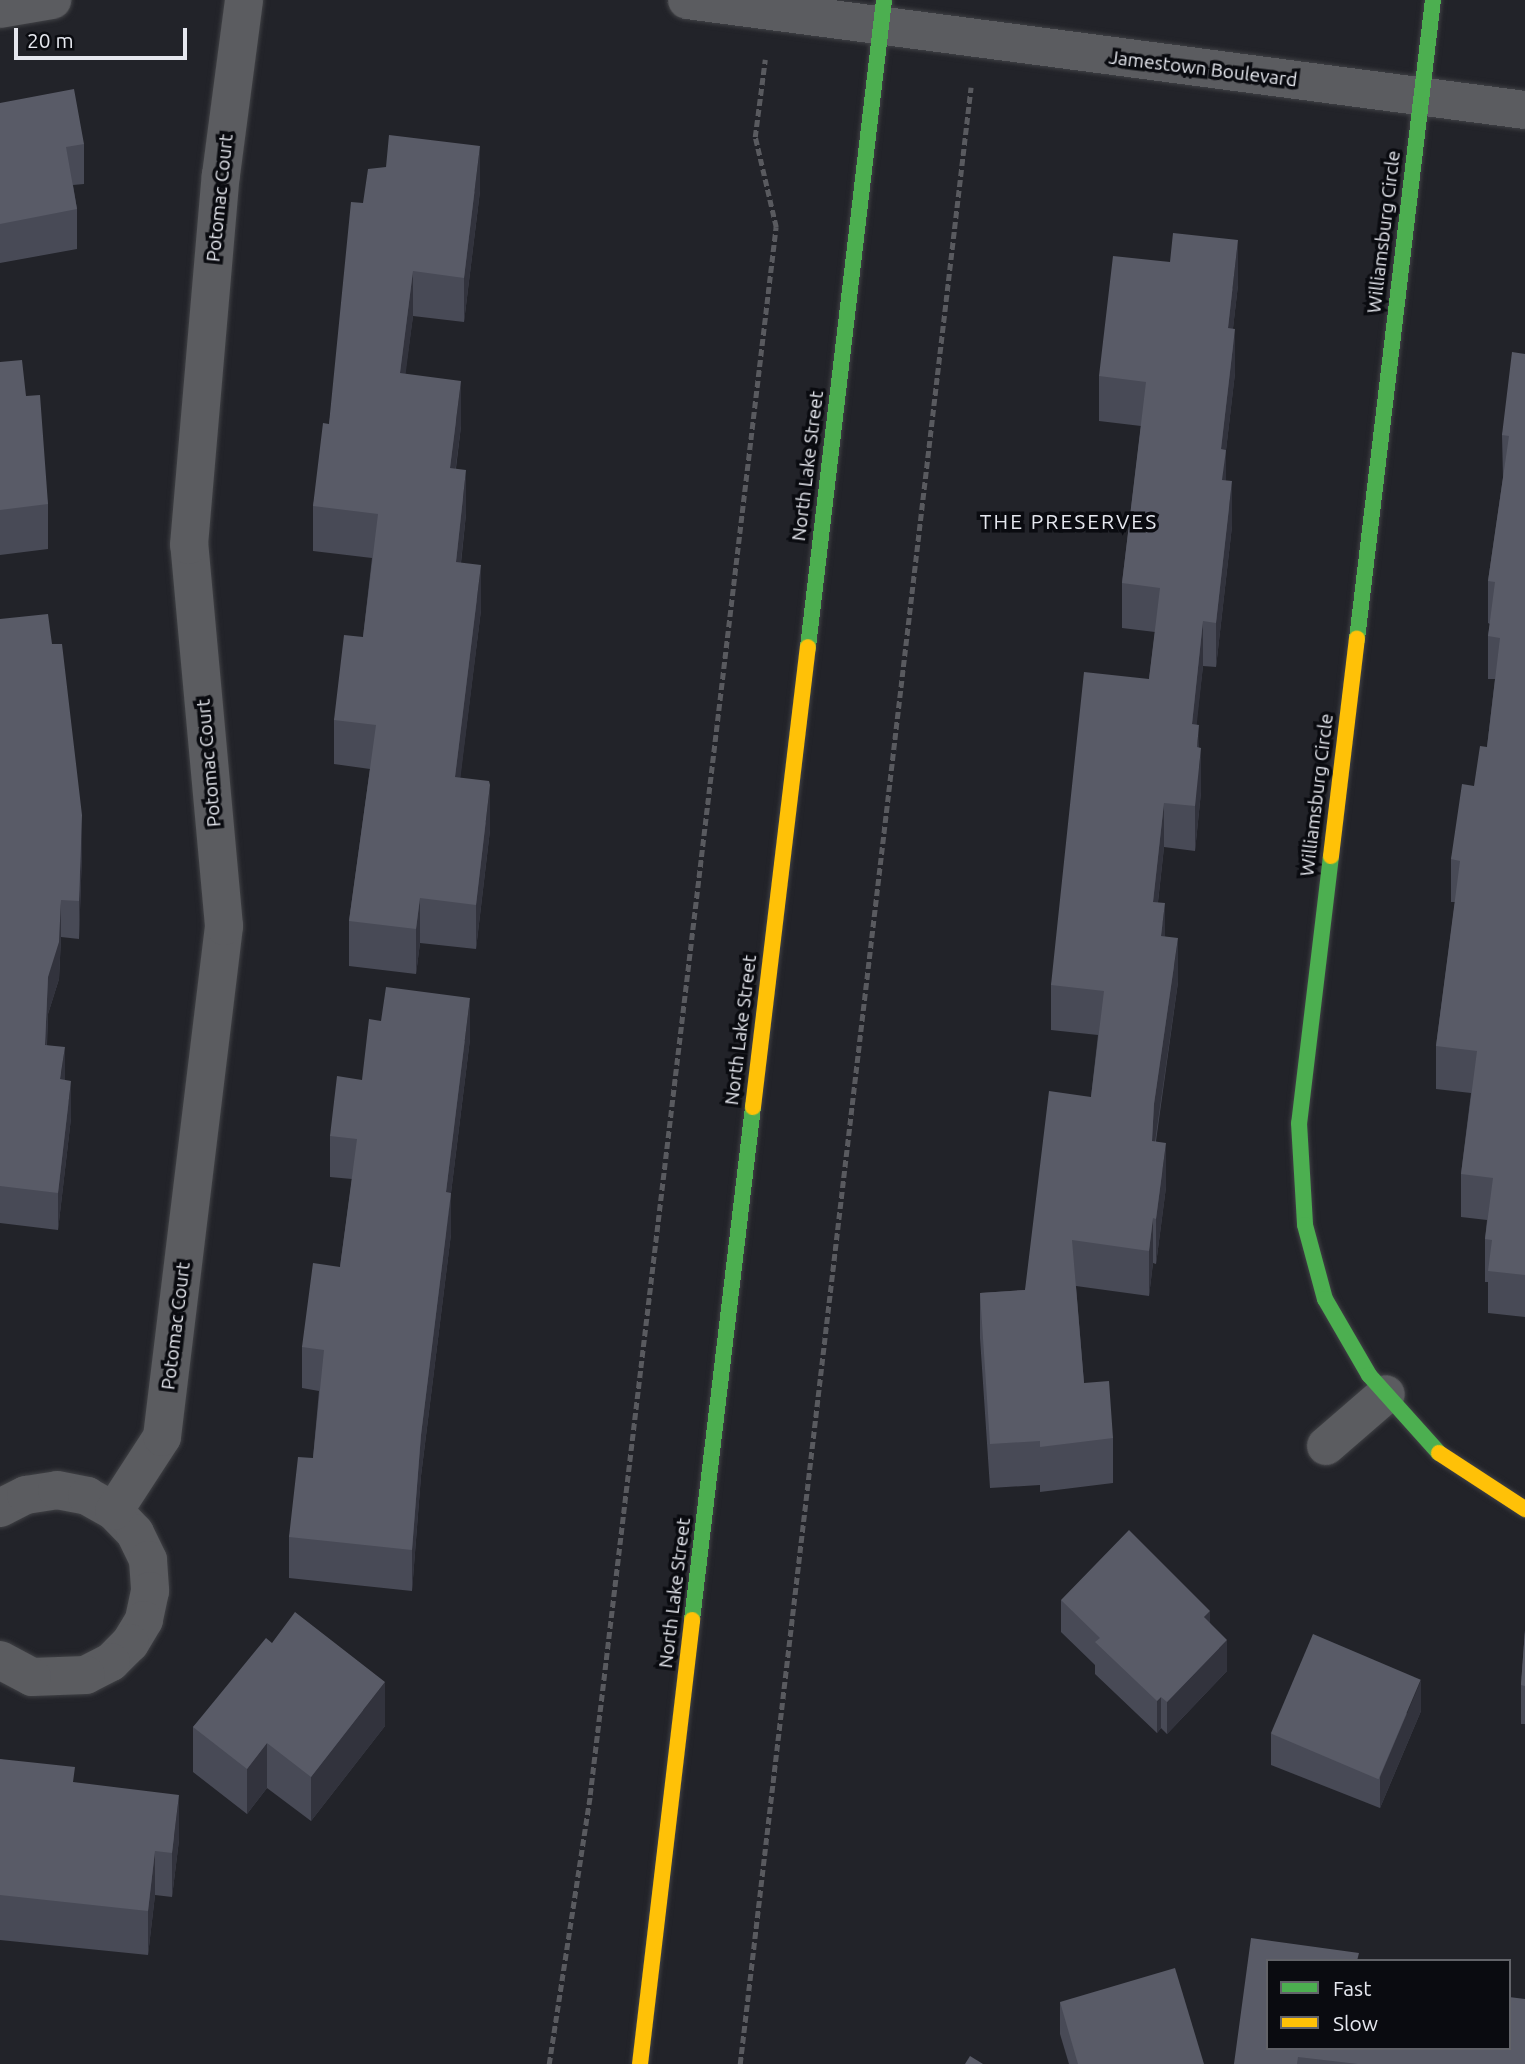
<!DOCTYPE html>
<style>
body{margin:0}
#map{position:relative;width:1525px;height:2064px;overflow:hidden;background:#222329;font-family:Ubuntu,sans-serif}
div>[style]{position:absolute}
.path>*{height:4.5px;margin-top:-2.25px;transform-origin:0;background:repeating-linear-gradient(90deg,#595a5f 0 7px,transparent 0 10.5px)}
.roads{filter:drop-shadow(0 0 2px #404145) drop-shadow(0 0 2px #404145)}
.street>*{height:38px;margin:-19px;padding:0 19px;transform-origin:19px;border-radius:19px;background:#5b5c60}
.fast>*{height:16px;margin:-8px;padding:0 8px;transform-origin:8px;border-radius:8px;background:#4caf50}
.slow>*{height:16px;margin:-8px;padding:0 8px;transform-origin:8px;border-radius:8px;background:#ffc107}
.wall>*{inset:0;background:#484a56}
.shaded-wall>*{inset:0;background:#32333d}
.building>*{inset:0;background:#595b67;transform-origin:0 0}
span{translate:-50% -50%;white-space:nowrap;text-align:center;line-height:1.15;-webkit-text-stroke:7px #0a0b10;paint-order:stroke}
.street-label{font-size:19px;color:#e6e8ef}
.neighbourhood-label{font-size:21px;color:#e6e8ef;letter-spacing:2px}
.legend{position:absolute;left:1266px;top:1959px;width:245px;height:91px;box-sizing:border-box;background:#0a0b10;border:2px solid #626369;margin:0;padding:9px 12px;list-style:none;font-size:21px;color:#e6e8ef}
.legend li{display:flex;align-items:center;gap:14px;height:35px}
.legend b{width:35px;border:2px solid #626369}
.scale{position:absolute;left:14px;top:28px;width:173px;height:32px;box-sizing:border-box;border:4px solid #e6e8ef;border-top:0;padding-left:9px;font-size:21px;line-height:24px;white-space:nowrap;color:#e6e8ef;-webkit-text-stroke:5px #0a0b10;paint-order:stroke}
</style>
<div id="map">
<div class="path">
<div style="left:549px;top:2064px;width:272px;rotate:-81.3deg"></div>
<div style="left:590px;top:1795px;width:1579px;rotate:-83.24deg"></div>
<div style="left:776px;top:227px;width:92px;rotate:-103.1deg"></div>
<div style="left:755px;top:137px;width:78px;rotate:-82.6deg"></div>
<div style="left:740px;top:2064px;width:1990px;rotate:-83.34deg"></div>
</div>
<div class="roads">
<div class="street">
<div style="left:687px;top:0;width:845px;rotate:7.48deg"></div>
<div style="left:0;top:9px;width:53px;rotate:-9.8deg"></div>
<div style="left:1326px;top:1446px;width:79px;rotate:-40.9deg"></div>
<div style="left:0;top:1508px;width:29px;rotate:-27deg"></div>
<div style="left:26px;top:1495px;width:31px;rotate:-9deg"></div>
<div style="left:57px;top:1490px;width:31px;rotate:11deg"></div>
<div style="left:87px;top:1496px;width:31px;rotate:29deg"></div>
<div style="left:114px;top:1511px;width:30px;rotate:46deg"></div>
<div style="left:135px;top:1533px;width:30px;rotate:64deg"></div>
<div style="left:148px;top:1560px;width:31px;rotate:86deg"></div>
<div style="left:150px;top:1591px;width:30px;rotate:102deg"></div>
<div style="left:144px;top:1620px;width:27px;rotate:121deg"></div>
<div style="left:130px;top:1643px;width:27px;rotate:135deg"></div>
<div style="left:111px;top:1662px;width:28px;rotate:153deg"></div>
<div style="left:86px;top:1675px;width:54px;rotate:177.9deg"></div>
<div style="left:32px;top:1677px;width:36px;rotate:-152deg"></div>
<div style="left:114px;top:1511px;width:88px;rotate:-57deg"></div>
<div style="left:162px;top:1437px;width:515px;rotate:-83.08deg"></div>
<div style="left:224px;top:926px;width:383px;rotate:-95.2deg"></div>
<div style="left:189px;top:545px;width:371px;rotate:-85.1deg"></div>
<div style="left:221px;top:175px;width:177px;rotate:-82.5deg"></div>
</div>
<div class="fast">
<div style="left:1357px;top:639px;width:644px;rotate:-83.22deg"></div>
<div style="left:808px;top:647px;width:651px;rotate:-83.3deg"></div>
<div style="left:1331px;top:856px;width:269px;rotate:96.8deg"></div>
<div style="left:1299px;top:1123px;width:102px;rotate:86.6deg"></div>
<div style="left:1305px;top:1225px;width:77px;rotate:74.9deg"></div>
<div style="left:1325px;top:1299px;width:88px;rotate:59.9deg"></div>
<div style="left:1369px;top:1375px;width:105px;rotate:48.1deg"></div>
<div style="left:692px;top:1620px;width:517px;rotate:-83.22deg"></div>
</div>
<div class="slow">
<div style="left:1331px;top:856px;width:219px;rotate:-83.2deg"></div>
<div style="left:753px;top:1107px;width:463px;rotate:-83.2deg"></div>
<div style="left:1439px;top:1453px;width:103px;rotate:33.1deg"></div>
<div style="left:640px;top:2064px;width:447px;rotate:-83.3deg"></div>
</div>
</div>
<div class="wall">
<div style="clip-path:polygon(0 103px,84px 144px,84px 184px,73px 185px,77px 209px,77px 249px,0 263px)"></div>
<div style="clip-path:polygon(480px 191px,464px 322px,413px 316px,405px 374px,461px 426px,456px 468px,466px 514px,461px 563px,481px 610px,460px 778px,490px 830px,476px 949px,420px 943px,416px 974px,349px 966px,349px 921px,370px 769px,334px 764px,334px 720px,363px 637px,372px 558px,313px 551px,313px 506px,329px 424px,363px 203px)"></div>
<div style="clip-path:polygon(1238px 285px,1233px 328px,1235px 373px,1226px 450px,1226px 481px,1232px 526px,1216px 667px,1203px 666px,1196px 725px,1201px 792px,1195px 851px,1164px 847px,1158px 902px,1165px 936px,1178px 982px,1156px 1141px,1166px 1187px,1156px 1264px,1153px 1263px,1149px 1296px,1076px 1286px,1084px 1383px,1113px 1438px,1113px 1483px,1040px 1492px,1040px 1485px,990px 1488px,980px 1338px,980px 1293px,1025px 1290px,1091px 1097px,1098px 1035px,1051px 1030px,1051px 985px,1149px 679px,1155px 632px,1122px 628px,1122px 583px,1141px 426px,1099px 421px,1099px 376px)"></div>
<div style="clip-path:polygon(1525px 354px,1525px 1317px,1488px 1313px,1488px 1282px,1485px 1282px,1485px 1239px,1487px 1220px,1461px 1217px,1461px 1174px,1471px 1093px,1436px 1089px,1436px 1046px,1455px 902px,1451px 902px,1451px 859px,1487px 747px,1495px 679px,1488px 679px,1488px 636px,1490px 624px,1488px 623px,1488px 581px,1503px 478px,1502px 435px)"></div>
<div style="clip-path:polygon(0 362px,26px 396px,48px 504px,48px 549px,0 555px)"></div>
<div style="clip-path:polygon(0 619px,52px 644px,82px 852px,79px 939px,61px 937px,59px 979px,48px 1014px,47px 1045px,65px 1080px,71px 1118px,58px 1230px,0 1223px)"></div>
<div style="clip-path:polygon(470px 1039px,451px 1193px,451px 1234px,421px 1476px,412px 1591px,289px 1578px,289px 1537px,313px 1458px,319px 1391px,302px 1388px,302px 1347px,340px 1267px,352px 1179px,330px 1177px,330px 1136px,362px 1080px)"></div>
<div style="clip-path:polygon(1061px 1600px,1210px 1623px,1227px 1671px,1167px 1734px,1161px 1728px,1157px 1733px,1095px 1674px,1095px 1665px,1061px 1632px)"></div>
<div style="clip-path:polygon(1525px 1630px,1525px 1724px,1521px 1724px,1521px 1685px)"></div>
<div style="clip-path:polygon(272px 1643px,385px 1726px,311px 1821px,267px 1788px,247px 1814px,193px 1772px,193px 1727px)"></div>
<div style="clip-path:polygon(1421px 1711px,1380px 1808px,1271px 1765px,1271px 1734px)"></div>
<div style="clip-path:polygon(0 1759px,75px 1783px,179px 1840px,172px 1897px,155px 1895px,148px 1955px,0 1940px)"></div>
<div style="clip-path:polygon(1359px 1961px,1268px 2048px,1525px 2064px,1234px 2064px)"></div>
<div style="clip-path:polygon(1060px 2002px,1204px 2064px,1069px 2064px,1060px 2034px)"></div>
</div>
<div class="shaded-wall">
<div style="clip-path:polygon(480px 146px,480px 191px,464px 322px,464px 278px)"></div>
<div style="clip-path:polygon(1238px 240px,1238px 285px,1228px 372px,1228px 328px)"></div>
<div style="clip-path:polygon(413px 271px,413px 316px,400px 418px,400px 373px)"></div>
<div style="clip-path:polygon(1235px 329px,1235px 373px,1221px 494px,1221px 449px)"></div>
<div style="clip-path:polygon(461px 381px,461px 426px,450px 512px,450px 468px)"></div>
<div style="clip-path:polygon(1226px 450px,1226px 494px,1222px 480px)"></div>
<div style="clip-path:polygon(466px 470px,466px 514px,456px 607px,456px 562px)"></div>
<div style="clip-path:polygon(1232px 481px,1232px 526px,1216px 667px,1216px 623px)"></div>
<div style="clip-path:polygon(481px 565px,481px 610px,455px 822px,455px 777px)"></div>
<div style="clip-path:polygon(1203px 621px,1203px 666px,1192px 769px,1192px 724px)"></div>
<div style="clip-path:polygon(1199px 725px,1199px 768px,1201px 748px,1201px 792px,1195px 851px,1195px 806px)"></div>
<div style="clip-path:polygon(490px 785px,490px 830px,476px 949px,476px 905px)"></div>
<div style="clip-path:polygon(1164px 803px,1164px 847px,1153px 946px,1153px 902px)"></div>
<div style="clip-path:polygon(82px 815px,82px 852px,79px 939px,79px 901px)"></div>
<div style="clip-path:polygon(420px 898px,420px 943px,416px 974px,416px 929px)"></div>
<div style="clip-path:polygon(61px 900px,61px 937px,59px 979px,48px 1014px,45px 1082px,45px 1045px,48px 977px)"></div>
<div style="clip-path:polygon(1165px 903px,1165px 948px,1161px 936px)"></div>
<div style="clip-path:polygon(1178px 938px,1178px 982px,1154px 1149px,1152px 1141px,1154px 1104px)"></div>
<div style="clip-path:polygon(470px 998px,470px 1039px,446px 1233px,446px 1192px)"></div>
<div style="clip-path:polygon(65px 1047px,65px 1084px,60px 1079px)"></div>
<div style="clip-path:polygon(71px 1081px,71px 1118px,58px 1230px,58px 1193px)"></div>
<div style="clip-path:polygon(1166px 1143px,1166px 1187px,1156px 1264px,1156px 1219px)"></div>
<div style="clip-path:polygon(451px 1193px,451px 1234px,421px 1476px,412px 1591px,412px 1550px,421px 1435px)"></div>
<div style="clip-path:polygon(1153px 1218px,1153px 1263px,1149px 1296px,1149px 1251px)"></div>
<div style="clip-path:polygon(1210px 1611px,1210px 1642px,1204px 1617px)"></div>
<div style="clip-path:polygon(1227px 1640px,1227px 1671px,1167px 1734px,1167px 1702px)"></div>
<div style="clip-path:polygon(1421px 1680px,1421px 1711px,1380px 1808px,1380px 1777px)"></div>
<div style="clip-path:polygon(385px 1682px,385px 1726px,311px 1821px,311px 1777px)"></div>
<div style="clip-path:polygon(1161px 1697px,1161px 1728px,1157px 1733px,1157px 1701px)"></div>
<div style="clip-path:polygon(267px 1743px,267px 1788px,247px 1814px,247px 1769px)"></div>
<div style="clip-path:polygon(179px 1795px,179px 1840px,172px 1897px,172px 1853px)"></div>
<div style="clip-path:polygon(155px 1851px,155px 1895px,148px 1955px,148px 1911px)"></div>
</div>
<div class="building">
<div style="clip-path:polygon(74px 89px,84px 144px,66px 147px,77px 209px,0 224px,0 103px)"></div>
<div style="clip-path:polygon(389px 135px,480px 146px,464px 278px,413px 271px,400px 373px,461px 381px,450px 468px,466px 470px,456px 562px,481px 565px,455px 777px,489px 781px,490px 785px,476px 905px,420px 898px,416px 929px,349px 921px,376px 725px,334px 720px,344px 635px,363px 637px,378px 514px,313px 506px,323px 423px,329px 424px,351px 202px,363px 203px,368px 169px,386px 167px)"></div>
<div style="clip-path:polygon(1173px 233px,1238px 240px,1228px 328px,1235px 329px,1221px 449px,1226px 450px,1222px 480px,1232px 481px,1216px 623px,1203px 621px,1192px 724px,1199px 725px,1197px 747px,1201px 748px,1195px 806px,1164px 803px,1153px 902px,1165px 903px,1161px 936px,1178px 938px,1154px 1104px,1152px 1141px,1166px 1143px,1156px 1219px,1153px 1218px,1149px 1251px,1072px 1240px,1084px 1383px,1109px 1381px,1113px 1438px,1040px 1447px,1040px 1441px,990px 1444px,980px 1293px,1025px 1290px,1049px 1091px,1091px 1097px,1104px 991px,1051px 985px,1084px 672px,1149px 679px,1160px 588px,1122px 583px,1146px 382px,1099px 376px,1113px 256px,1170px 262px)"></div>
<div style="clip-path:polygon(1512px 352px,1525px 354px,1525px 1275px,1488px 1271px,1492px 1240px,1485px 1239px,1493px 1178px,1461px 1174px,1477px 1051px,1436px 1046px,1460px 861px,1451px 859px,1462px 784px,1474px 786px,1480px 746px,1487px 747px,1500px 638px,1488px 636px,1495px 582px,1488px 581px,1509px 436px,1502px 435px)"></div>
<div style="clip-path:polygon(22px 360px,26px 396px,40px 395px,48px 504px,0 510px,0 362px)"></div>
<div style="clip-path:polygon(48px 614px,52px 644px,62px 644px,82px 815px,79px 901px,61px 900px,59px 942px,48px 977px,45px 1045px,65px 1047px,60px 1079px,71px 1081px,58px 1193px,0 1186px,0 619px)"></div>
<div style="clip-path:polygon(386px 987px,470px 998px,446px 1192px,451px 1193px,421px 1435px,412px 1550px,289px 1537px,298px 1457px,313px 1458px,324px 1350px,302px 1347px,313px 1263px,340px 1267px,357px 1139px,330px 1136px,337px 1076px,362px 1080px,369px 1019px,381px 1021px)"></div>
<div style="clip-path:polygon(1129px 1530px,1210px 1611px,1204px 1617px,1227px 1640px,1167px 1702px,1161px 1697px,1157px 1701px,1095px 1642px,1100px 1638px,1061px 1600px)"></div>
<div style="clip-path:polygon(295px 1612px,385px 1682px,311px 1777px,267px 1743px,247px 1769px,193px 1727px,266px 1638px,272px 1643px)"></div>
<div style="clip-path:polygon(1525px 1630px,1525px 1686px,1521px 1685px)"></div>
<div style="left:1313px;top:1634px;width:117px;height:108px;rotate:23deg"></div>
<div style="clip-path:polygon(0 1759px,75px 1767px,73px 1782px,179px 1795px,172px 1853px,155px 1851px,148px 1911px,0 1895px)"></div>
<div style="clip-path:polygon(1251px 1938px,1359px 1953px,1357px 1961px,1268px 1961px,1268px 2048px,1509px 2048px,1509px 1997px,1525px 1999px,1525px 2064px,1358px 2064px,1298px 2057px,1297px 2064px,1234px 2064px)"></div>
<div style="clip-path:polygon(1175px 1968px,1204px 2064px,1078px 2064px,1060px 2002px)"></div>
<div style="clip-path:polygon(970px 2056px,983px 2064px,965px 2064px)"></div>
</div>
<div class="street-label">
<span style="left:1203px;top:69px;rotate:7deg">Jamestown Boulevard</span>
<span style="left:220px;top:198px;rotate:-84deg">Potomac Court</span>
<span style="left:1384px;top:232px;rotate:-83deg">Williamsburg Circle</span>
<span style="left:808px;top:466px;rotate:-83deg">North Lake Street</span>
<span style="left:209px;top:763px;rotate:-95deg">Potomac Court</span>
<span style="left:1317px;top:795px;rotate:-83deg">Williamsburg Circle</span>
<span style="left:741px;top:1030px;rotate:-83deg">North Lake Street</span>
<span style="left:176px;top:1326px;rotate:-83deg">Potomac Court</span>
<span style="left:675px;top:1593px;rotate:-83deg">North Lake Street</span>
</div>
<div class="neighbourhood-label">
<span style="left:1069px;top:521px">THE PRESERVES</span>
</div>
<ul class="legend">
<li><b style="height:9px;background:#4caf50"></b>Fast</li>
<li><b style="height:9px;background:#ffc107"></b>Slow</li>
</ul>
<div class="scale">20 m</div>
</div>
